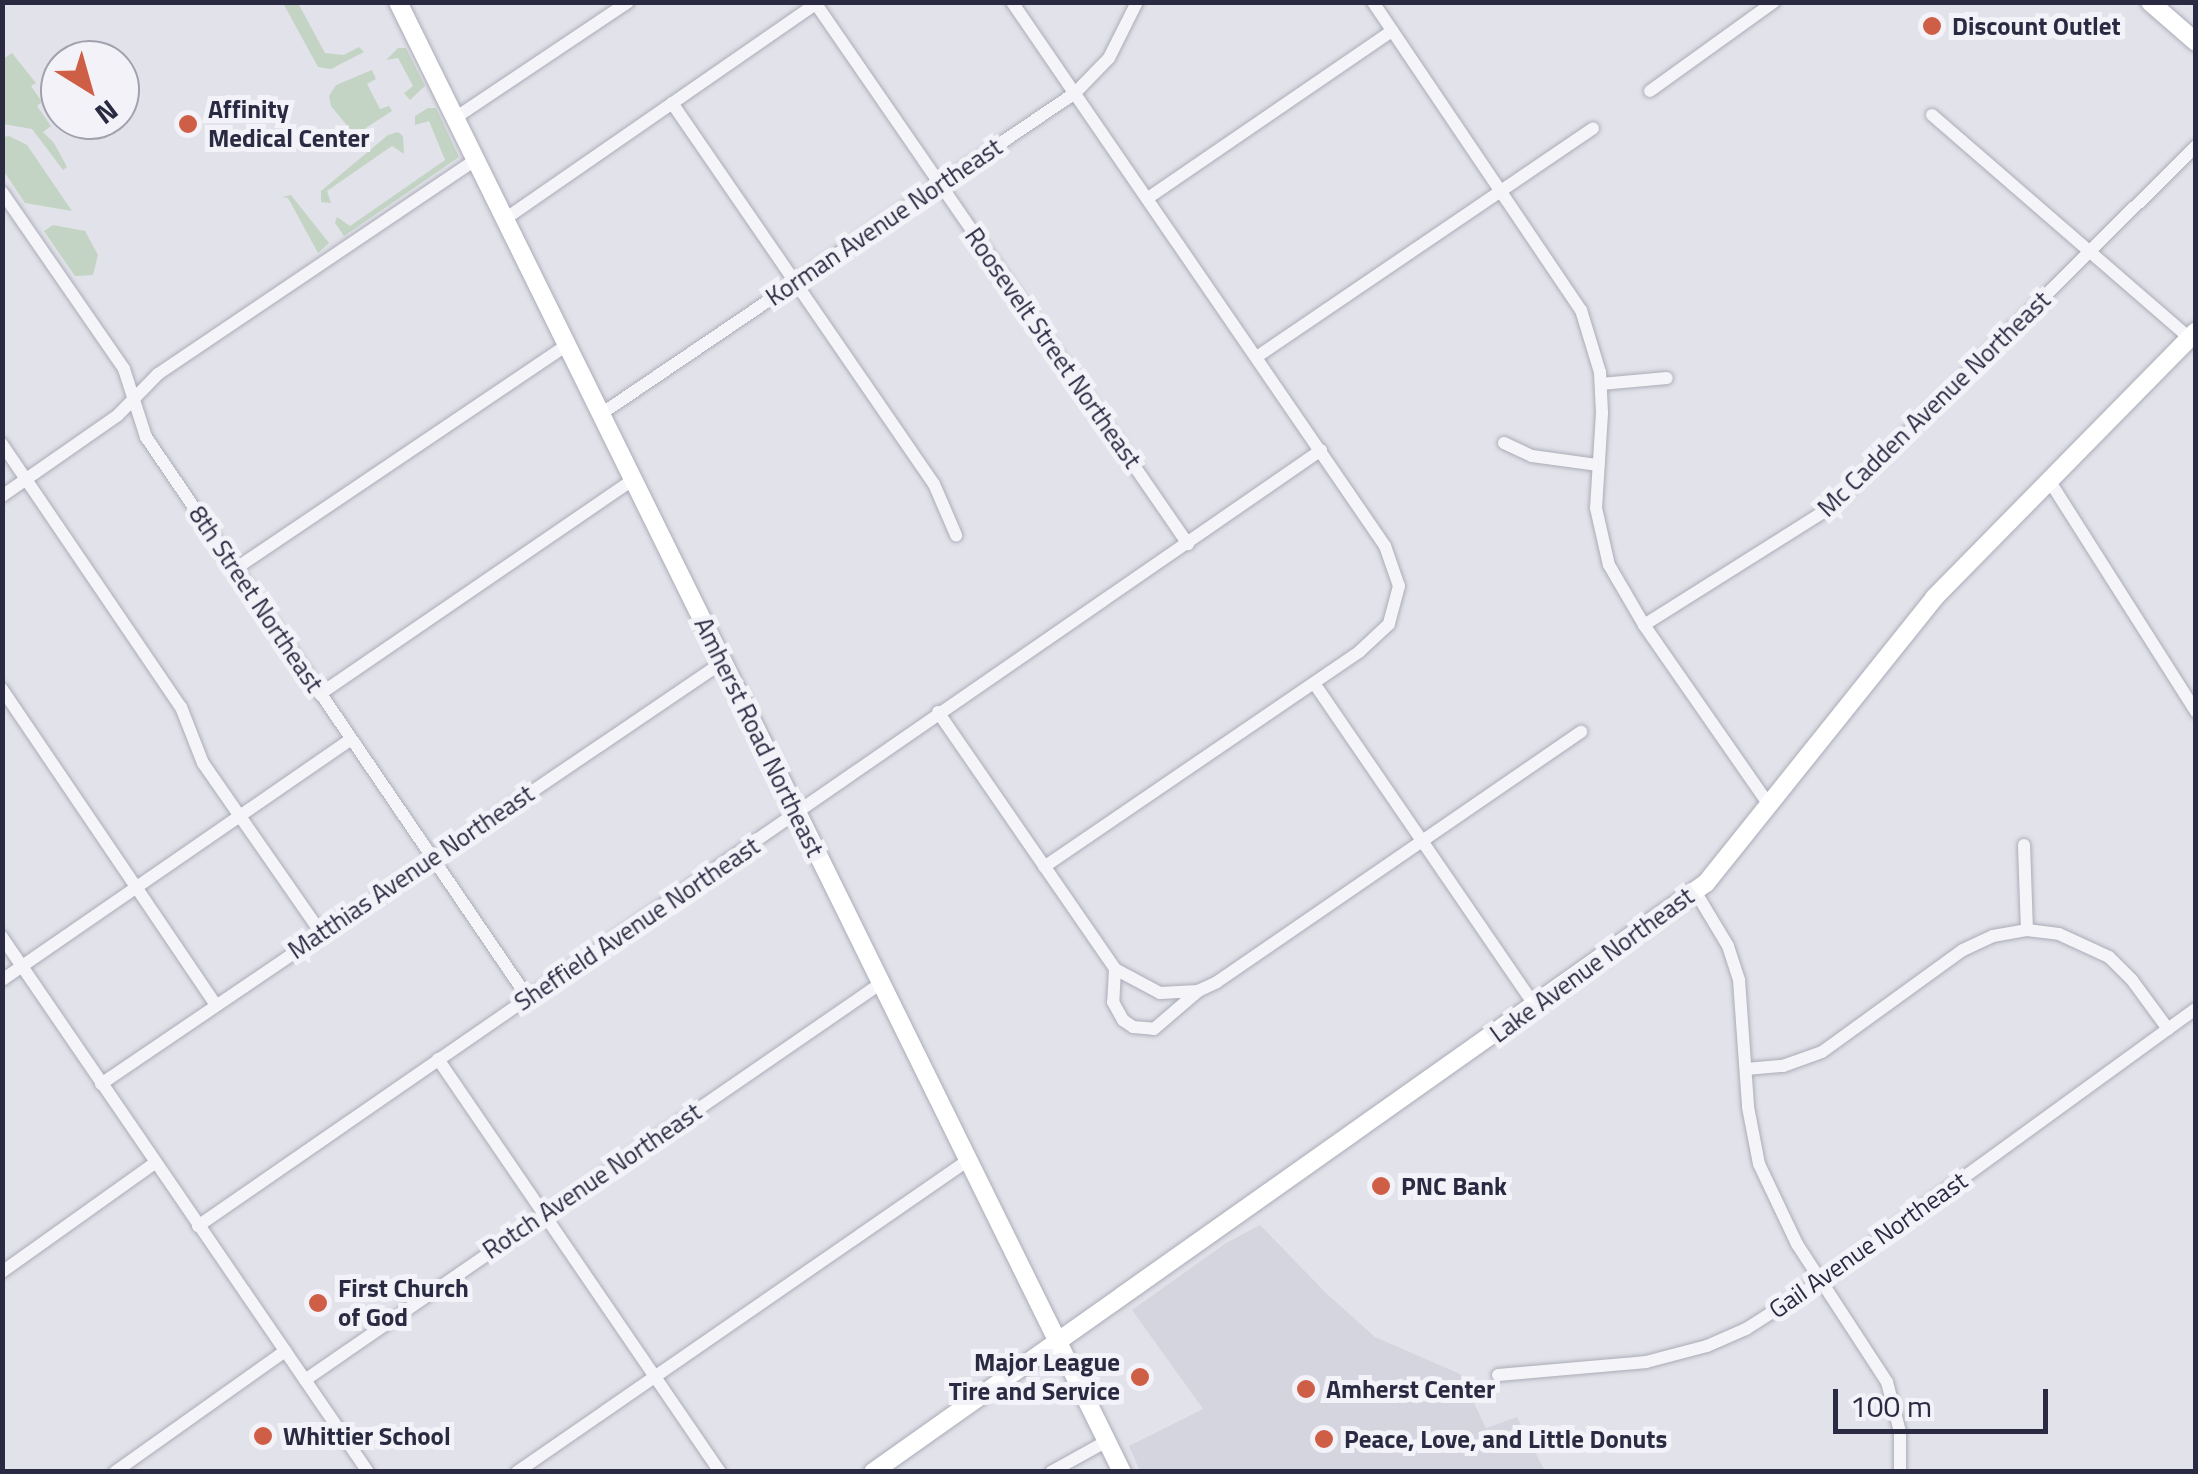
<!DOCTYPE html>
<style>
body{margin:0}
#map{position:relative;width:2198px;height:1474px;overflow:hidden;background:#e2e3ea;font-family:"Titillium Web",sans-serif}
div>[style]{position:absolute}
.built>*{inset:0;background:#d4d5df}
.green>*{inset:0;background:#c3d4c4}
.roads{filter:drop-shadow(0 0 2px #abacb8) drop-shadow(0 0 2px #abacb8)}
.street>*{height:12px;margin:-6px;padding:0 6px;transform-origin:6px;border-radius:6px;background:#f5f5f9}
.secondary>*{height:18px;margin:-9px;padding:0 9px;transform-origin:9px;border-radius:9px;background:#fff}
.dots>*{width:28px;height:28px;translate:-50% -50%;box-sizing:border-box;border:5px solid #f2f2f8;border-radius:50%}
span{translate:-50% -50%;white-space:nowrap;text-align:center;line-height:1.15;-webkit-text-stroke:10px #f2f2f8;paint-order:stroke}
.poi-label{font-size:25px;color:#2a2b42;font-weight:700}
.left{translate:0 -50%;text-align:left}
.right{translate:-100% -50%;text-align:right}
.street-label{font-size:25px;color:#2a2b42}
.frame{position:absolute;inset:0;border:5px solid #2a2b42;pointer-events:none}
.north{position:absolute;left:40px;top:40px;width:100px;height:100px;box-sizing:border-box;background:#f2f2f8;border:2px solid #a2a2af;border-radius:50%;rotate:143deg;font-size:28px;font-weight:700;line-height:40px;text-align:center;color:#2a2b42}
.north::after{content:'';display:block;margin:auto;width:35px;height:45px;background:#cf5e47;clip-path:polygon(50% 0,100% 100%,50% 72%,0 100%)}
.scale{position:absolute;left:1833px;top:1389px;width:215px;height:45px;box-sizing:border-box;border:5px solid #2a2b42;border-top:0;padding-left:12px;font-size:30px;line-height:35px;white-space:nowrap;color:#2a2b42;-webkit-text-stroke:8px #f2f2f8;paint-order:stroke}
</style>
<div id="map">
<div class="built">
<div style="clip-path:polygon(1260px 1225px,1327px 1294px,1375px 1337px,1460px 1374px,1486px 1428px,1517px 1417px,1545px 1471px,1140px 1471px,1129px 1446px,1203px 1409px,1132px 1310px,1226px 1243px)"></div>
</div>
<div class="green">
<div style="clip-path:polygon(283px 3px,298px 3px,325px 53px,344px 55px,359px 47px,364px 52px,331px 69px,318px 67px)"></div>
<div style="clip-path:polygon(398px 48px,406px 48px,425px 86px,410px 100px,404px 93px,413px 86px,398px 58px,386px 60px)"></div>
<div style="clip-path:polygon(12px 53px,36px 83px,31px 86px,42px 102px,37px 106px,51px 126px,43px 132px,54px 143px,67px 167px,63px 170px,32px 129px,3px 124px,3px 59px)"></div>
<div style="clip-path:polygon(372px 70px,376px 79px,367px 84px,380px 109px,389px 106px,392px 111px,355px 135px,331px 106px,329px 96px,336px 85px)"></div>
<div style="clip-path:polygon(428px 108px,436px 108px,459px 157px,344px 236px,335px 223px,337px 217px,350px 226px,445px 160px,429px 121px,415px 125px,415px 116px)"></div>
<div style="clip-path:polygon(398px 132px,403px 136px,404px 154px,392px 146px,327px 191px,331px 203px,321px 202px,321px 191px,388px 135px)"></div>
<div style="clip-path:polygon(9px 136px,27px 145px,72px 211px,25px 203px,3px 170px,3px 137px)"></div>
<div style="clip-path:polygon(291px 195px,329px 243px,318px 253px,288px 198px,282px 197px)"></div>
<div style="clip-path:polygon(53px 225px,85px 231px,98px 255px,93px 275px,75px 276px,44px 231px)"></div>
</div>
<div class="roads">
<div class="street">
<div style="left:1012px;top:2px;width:660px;rotate:55.56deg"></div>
<div style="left:1385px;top:546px;width:42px;rotate:70.7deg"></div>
<div style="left:1399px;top:586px;width:39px;rotate:105deg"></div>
<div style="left:1389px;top:624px;width:41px;rotate:137deg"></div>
<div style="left:1359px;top:652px;width:381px;rotate:145.7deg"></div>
<div style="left:1373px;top:2px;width:372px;rotate:56deg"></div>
<div style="left:1581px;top:310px;width:65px;rotate:73deg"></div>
<div style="left:1600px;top:372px;width:41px;rotate:87.2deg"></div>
<div style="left:1602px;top:413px;width:95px;rotate:93.6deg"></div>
<div style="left:1596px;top:508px;width:58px;rotate:77.2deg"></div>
<div style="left:1609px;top:565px;width:69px;rotate:59.7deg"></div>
<div style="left:1644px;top:625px;width:221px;rotate:55.2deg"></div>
<div style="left:816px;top:4px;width:656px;rotate:55.44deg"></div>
<div style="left:1650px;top:91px;width:153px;rotate:-35.7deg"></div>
<div style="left:672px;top:103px;width:462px;rotate:55.5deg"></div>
<div style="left:934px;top:484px;width:56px;rotate:66.7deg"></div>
<div style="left:1932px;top:115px;width:340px;rotate:40.9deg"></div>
<div style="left:455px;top:118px;width:208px;rotate:-33.8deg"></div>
<div style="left:2px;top:192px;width:215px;rotate:55.4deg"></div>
<div style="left:124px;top:369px;width:71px;rotate:72.1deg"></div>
<div style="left:146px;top:437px;width:679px;rotate:55.75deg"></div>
<div style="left:1148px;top:198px;width:296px;rotate:-34.4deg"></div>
<div style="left:505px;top:219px;width:381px;rotate:-34.7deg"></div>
<div style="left:1258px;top:356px;width:405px;rotate:-34.2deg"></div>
<div style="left:1601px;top:384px;width:66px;rotate:-5.2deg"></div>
<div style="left:601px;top:414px;width:572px;rotate:-34.11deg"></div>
<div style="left:1075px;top:93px;width:49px;rotate:-45.8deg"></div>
<div style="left:1109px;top:58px;width:63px;rotate:-63.4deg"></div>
<div style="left:1504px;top:443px;width:31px;rotate:25deg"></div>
<div style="left:1532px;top:456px;width:67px;rotate:7.8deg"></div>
<div style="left:2px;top:444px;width:318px;rotate:55.8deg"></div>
<div style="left:181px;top:707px;width:60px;rotate:68.6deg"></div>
<div style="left:203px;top:763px;width:207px;rotate:55.2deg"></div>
<div style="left:2049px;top:480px;width:275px;rotate:57.6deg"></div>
<div style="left:2px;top:496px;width:141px;rotate:-34.9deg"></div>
<div style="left:118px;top:415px;width:57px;rotate:-45.7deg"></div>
<div style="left:158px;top:374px;width:382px;rotate:-34deg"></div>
<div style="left:235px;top:569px;width:400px;rotate:-34deg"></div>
<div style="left:1644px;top:625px;width:223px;rotate:-32.2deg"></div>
<div style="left:1833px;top:506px;width:511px;rotate:-44.76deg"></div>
<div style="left:1314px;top:683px;width:391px;rotate:55.6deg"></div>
<div style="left:2px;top:689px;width:382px;rotate:55.9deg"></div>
<div style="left:320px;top:694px;width:379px;rotate:-34.4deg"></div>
<div style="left:938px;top:712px;width:312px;rotate:55.4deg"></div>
<div style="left:1115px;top:969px;width:33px;rotate:93deg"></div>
<div style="left:1113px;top:1002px;width:21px;rotate:61deg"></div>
<div style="left:1123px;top:1020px;width:12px;rotate:35deg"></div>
<div style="left:1133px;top:1027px;width:21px;rotate:5deg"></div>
<div style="left:1154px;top:1029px;width:57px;rotate:-40.7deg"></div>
<div style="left:2024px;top:845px;width:85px;rotate:88deg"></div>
<div style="left:1695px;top:891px;width:64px;rotate:59deg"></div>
<div style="left:1728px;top:946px;width:36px;rotate:72deg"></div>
<div style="left:1739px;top:980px;width:127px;rotate:85.9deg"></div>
<div style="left:1748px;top:1107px;width:58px;rotate:79.1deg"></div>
<div style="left:1759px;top:1164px;width:89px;rotate:64.6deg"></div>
<div style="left:1797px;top:1244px;width:165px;rotate:56.9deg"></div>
<div style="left:1887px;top:1382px;width:52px;rotate:75.4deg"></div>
<div style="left:1900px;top:1432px;width:40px;rotate:90deg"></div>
<div style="left:2px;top:937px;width:648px;rotate:55.62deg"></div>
<div style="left:1115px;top:969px;width:51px;rotate:28.1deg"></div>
<div style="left:1160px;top:993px;width:38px;rotate:-3deg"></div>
<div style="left:1198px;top:991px;width:21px;rotate:-25deg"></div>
<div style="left:1217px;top:982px;width:442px;rotate:-34.5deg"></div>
<div style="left:2px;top:980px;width:424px;rotate:-34.6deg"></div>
<div style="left:438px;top:1059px;width:500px;rotate:55.67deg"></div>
<div style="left:1746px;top:1069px;width:37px;rotate:-5deg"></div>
<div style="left:1783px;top:1066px;width:41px;rotate:-19.7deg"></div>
<div style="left:1822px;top:1052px;width:174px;rotate:-35.9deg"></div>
<div style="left:1963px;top:950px;width:33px;rotate:-25deg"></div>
<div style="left:1993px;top:936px;width:35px;rotate:-10deg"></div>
<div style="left:2027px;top:930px;width:32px;rotate:7deg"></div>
<div style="left:2059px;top:934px;width:55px;rotate:24.7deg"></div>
<div style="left:2109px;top:957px;width:33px;rotate:45deg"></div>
<div style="left:2132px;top:980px;width:61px;rotate:53.7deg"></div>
<div style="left:101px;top:1084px;width:752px;rotate:-34.16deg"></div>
<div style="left:198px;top:1226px;width:1365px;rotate:-34.64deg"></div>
<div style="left:2px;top:1272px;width:188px;rotate:-35.5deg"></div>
<div style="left:1498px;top:1375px;width:149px;rotate:-5deg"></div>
<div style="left:1646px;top:1362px;width:63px;rotate:-14.7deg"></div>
<div style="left:1707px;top:1346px;width:43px;rotate:-23.6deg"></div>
<div style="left:1746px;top:1329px;width:89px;rotate:-32.6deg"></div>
<div style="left:1821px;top:1281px;width:463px;rotate:-36deg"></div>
<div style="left:305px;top:1380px;width:698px;rotate:-34.56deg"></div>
<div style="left:115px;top:1472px;width:209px;rotate:-35.4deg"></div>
<div style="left:517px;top:1472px;width:547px;rotate:-34.65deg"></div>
<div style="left:1051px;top:1472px;width:64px;rotate:-29deg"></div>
</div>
<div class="secondary">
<div style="left:398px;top:2px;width:1639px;rotate:63.78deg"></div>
<div style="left:2150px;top:2px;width:61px;rotate:41deg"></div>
<div style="left:873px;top:1472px;width:1020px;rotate:-35.26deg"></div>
<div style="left:1706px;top:883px;width:365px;rotate:-51.3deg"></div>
<div style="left:1934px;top:598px;width:374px;rotate:-45.5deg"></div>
</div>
</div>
<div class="dots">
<div style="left:1932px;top:26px;background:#cf5e47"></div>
<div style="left:188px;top:124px;background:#cf5e47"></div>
<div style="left:1381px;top:1186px;background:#cf5e47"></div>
<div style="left:318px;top:1303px;background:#cf5e47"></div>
<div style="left:1140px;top:1377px;background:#cf5e47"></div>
<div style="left:1306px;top:1389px;background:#cf5e47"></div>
<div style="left:263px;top:1436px;background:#cf5e47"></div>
<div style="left:1324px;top:1439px;background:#cf5e47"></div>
</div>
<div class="poi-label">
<span class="left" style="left:1952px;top:26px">Discount Outlet</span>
<span class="left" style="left:208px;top:124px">Affinity<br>Medical Center</span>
<span class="left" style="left:1401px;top:1186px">PNC Bank</span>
<span class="left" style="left:338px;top:1303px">First Church<br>of God</span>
<span class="right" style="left:1120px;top:1377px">Major League<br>Tire and Service</span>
<span class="left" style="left:1326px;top:1389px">Amherst Center</span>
<span class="left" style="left:283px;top:1436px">Whittier School</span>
<span class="left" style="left:1344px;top:1439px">Peace, Love, and Little Donuts</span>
</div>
<div class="street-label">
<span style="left:884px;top:222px;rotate:-34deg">Korman Avenue Northeast</span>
<span style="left:1053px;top:348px;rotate:55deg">Roosevelt Street Northeast</span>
<span style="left:1934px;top:404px;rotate:-44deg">Mc Cadden Avenue Northeast</span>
<span style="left:256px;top:599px;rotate:56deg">8th Street Northeast</span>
<span style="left:759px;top:737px;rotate:64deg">Amherst Road Northeast</span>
<span style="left:411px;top:872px;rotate:-34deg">Matthias Avenue Northeast</span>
<span style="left:637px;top:924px;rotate:-34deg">Sheffield Avenue Northeast</span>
<span style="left:1592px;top:965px;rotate:-36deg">Lake Avenue Northeast</span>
<span style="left:592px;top:1181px;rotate:-34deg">Rotch Avenue Northeast</span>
<span style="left:1868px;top:1245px;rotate:-35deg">Gail Avenue Northeast</span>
</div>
<div class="frame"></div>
<div class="north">N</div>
<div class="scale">100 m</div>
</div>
